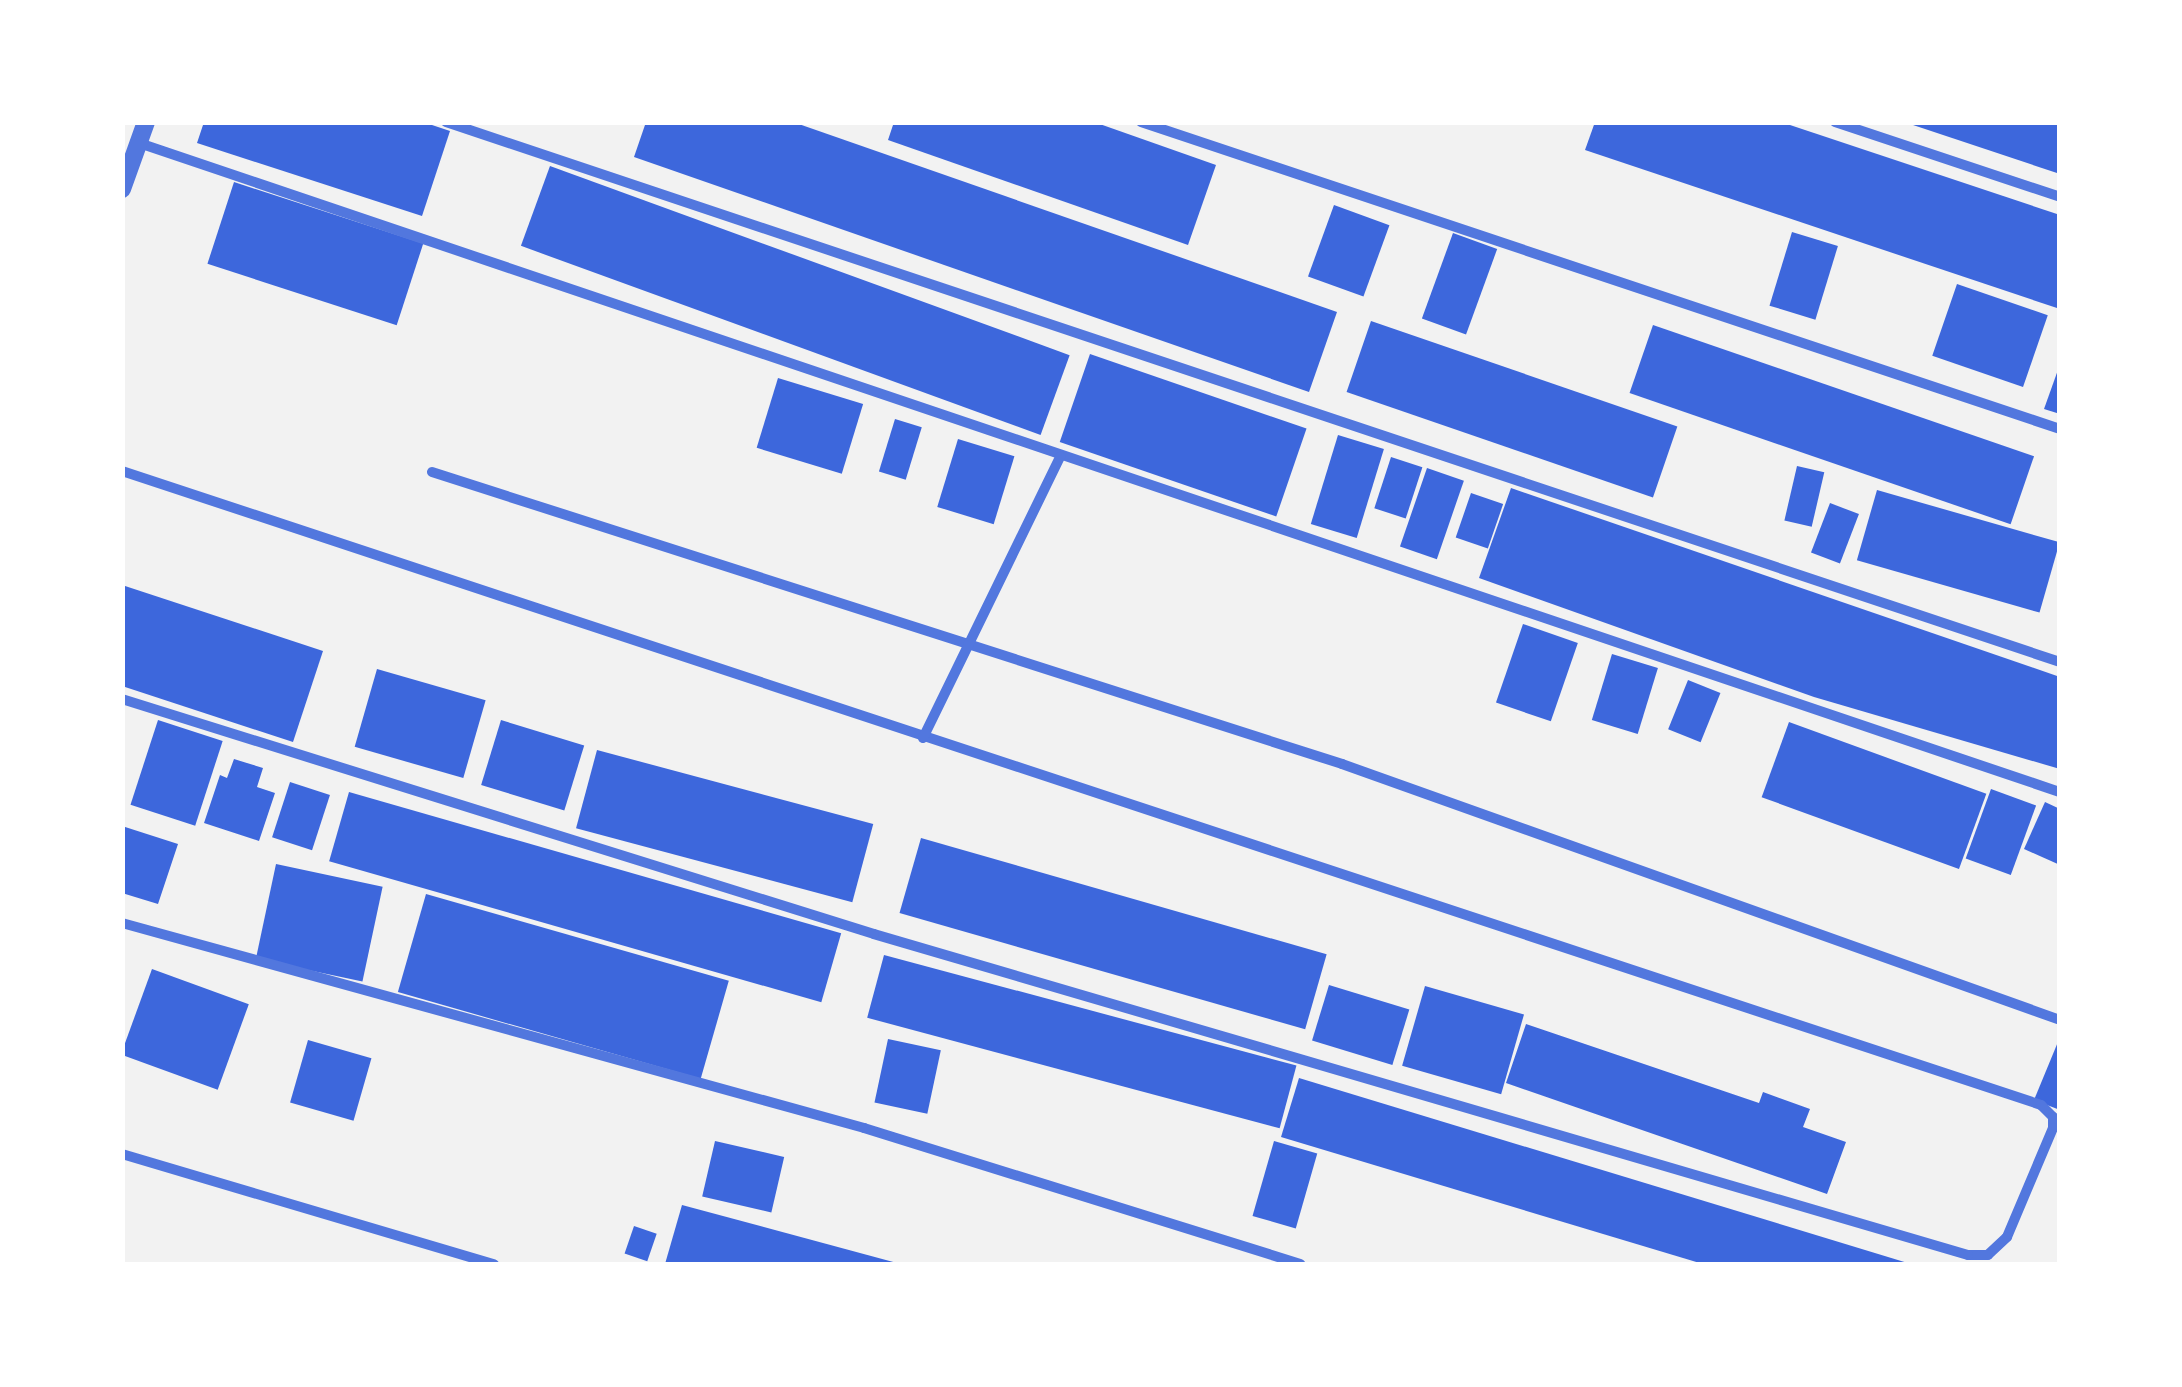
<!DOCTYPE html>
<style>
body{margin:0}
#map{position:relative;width:2182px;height:1387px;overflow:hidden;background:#f2f2f2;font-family:"PT Sans Narrow",sans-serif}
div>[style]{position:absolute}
.building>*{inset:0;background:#3d67dc;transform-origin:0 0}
.minor>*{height:10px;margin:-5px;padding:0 5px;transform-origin:5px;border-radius:5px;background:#5277de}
.tertiary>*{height:18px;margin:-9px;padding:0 9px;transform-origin:9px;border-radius:9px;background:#5277de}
span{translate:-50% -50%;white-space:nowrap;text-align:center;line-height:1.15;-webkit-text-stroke:8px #fff;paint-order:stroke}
.frame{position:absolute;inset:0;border:125px solid #fff;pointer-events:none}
</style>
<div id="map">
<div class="building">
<div style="clip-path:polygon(204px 122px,423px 122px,450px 131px,422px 216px,197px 143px)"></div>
<div style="clip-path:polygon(646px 122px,793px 122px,1337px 312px,1309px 392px,634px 157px)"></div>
<div style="clip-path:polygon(894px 122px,1094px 122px,1216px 165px,1188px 245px,888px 140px)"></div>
<div style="clip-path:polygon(1595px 122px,1781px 122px,2060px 215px,2060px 309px,1585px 150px)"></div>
<div style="clip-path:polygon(1907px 122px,2060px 122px,2060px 174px,1907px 123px)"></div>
<div style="left:550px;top:166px;width:553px;height:85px;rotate:20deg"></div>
<div style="left:234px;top:182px;width:199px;height:86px;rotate:18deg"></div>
<div style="left:1334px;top:205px;width:59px;height:76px;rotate:20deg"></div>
<div style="left:1792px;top:232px;width:48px;height:77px;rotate:17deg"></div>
<div style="left:1453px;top:233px;width:47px;height:91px;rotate:20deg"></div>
<div style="left:1957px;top:284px;width:96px;height:76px;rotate:19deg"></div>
<div style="left:1371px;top:321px;width:324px;height:75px;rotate:19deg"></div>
<div style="left:1653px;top:325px;width:403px;height:72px;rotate:19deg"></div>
<div style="left:1090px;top:354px;width:229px;height:93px;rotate:19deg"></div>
<div style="clip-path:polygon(2059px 367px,2060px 367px,2060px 414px,2044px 409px)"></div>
<div style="left:778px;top:378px;width:89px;height:73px;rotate:17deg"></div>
<div style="left:895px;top:419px;width:28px;height:55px;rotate:17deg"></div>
<div style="left:1338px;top:435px;width:48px;height:93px;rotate:17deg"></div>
<div style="left:958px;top:439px;width:59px;height:71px;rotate:17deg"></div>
<div style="left:1391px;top:457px;width:33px;height:54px;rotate:18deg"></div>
<div style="left:1797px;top:466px;width:28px;height:56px;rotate:13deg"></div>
<div style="left:1427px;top:468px;width:39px;height:83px;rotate:19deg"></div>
<div style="clip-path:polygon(1511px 488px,2060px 677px,2060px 769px,1814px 697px,1479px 578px)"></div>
<div style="left:1877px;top:490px;width:190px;height:73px;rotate:16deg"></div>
<div style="left:1471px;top:493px;width:34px;height:47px;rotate:19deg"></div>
<div style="left:1830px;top:503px;width:31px;height:53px;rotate:21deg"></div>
<div style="clip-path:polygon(122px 585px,323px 651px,293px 742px,122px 686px)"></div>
<div style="left:1523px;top:624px;width:58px;height:83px;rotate:19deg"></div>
<div style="left:1612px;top:654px;width:48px;height:69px;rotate:17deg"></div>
<div style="left:377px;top:669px;width:113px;height:81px;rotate:16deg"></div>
<div style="left:1688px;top:680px;width:35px;height:53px;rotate:22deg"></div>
<div style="left:158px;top:720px;width:68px;height:89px;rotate:18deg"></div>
<div style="left:501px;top:720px;width:87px;height:68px;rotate:17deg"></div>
<div style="left:1789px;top:722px;width:210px;height:80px;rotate:20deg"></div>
<div style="left:597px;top:750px;width:286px;height:81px;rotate:15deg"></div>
<div style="clip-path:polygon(234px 759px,263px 768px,257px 787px,275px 793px,259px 841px,204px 823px,220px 775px,227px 778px)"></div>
<div style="left:290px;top:782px;width:42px;height:58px;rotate:18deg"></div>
<div style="left:1991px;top:789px;width:48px;height:74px;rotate:20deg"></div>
<div style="left:349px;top:792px;width:512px;height:72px;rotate:16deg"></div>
<div style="clip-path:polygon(2045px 802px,2060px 809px,2060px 865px,2024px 849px)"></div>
<div style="clip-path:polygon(122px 826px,178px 844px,158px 904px,122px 893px)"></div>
<div style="left:921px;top:838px;width:422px;height:78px;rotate:16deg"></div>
<div style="left:276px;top:864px;width:109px;height:97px;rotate:12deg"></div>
<div style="left:426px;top:894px;width:315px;height:102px;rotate:16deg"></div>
<div style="left:884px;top:955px;width:427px;height:65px;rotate:15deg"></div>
<div style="left:152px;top:969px;width:103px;height:91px;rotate:20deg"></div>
<div style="left:1329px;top:985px;width:84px;height:58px;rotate:17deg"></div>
<div style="left:1425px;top:986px;width:103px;height:83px;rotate:16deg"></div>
<div style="clip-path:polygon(1526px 1024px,1759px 1103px,1763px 1092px,1810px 1109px,1803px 1127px,1846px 1142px,1827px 1194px,1506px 1083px)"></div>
<div style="clip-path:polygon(2060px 1037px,2060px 1110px,2034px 1100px)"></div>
<div style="left:888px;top:1039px;width:54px;height:65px;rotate:12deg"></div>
<div style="left:308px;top:1040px;width:66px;height:65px;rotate:16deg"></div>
<div style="clip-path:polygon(1299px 1078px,1783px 1225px,1911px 1264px,1703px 1264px,1281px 1137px)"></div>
<div style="left:715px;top:1141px;width:71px;height:57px;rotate:13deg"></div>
<div style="left:1274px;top:1141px;width:45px;height:78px;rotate:16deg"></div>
<div style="clip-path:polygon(682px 1205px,897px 1263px,896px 1264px,665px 1264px)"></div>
<div style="left:634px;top:1226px;width:24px;height:29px;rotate:19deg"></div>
</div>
<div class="minor">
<div style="left:446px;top:122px;width:1702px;rotate:18.5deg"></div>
<div style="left:1141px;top:122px;width:969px;rotate:18.47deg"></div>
<div style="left:1835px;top:122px;width:237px;rotate:18.4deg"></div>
<div style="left:139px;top:143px;width:2028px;rotate:18.67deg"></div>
<div style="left:122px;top:471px;width:2021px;rotate:18.28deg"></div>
<div style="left:2041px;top:1105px;width:17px;rotate:45deg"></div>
<div style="left:2053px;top:1117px;width:11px;rotate:90deg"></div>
<div style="left:2053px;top:1128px;width:118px;rotate:112.9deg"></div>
<div style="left:2007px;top:1237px;width:26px;rotate:137deg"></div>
<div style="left:1988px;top:1255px;width:20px;rotate:180deg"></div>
<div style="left:1968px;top:1255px;width:1140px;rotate:-163.65deg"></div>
<div style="left:874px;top:934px;width:788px;rotate:-162.65deg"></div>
<div style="left:432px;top:472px;width:956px;rotate:17.79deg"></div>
<div style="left:1342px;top:764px;width:762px;rotate:19.62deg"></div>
<div style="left:923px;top:738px;width:313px;rotate:-64deg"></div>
<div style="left:122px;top:923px;width:770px;rotate:15.44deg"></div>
<div style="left:864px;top:1128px;width:457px;rotate:17.3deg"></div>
<div style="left:122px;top:1154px;width:388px;rotate:16.5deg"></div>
</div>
<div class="tertiary">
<div style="left:122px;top:189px;width:71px;rotate:-70.3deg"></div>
</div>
<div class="frame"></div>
</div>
